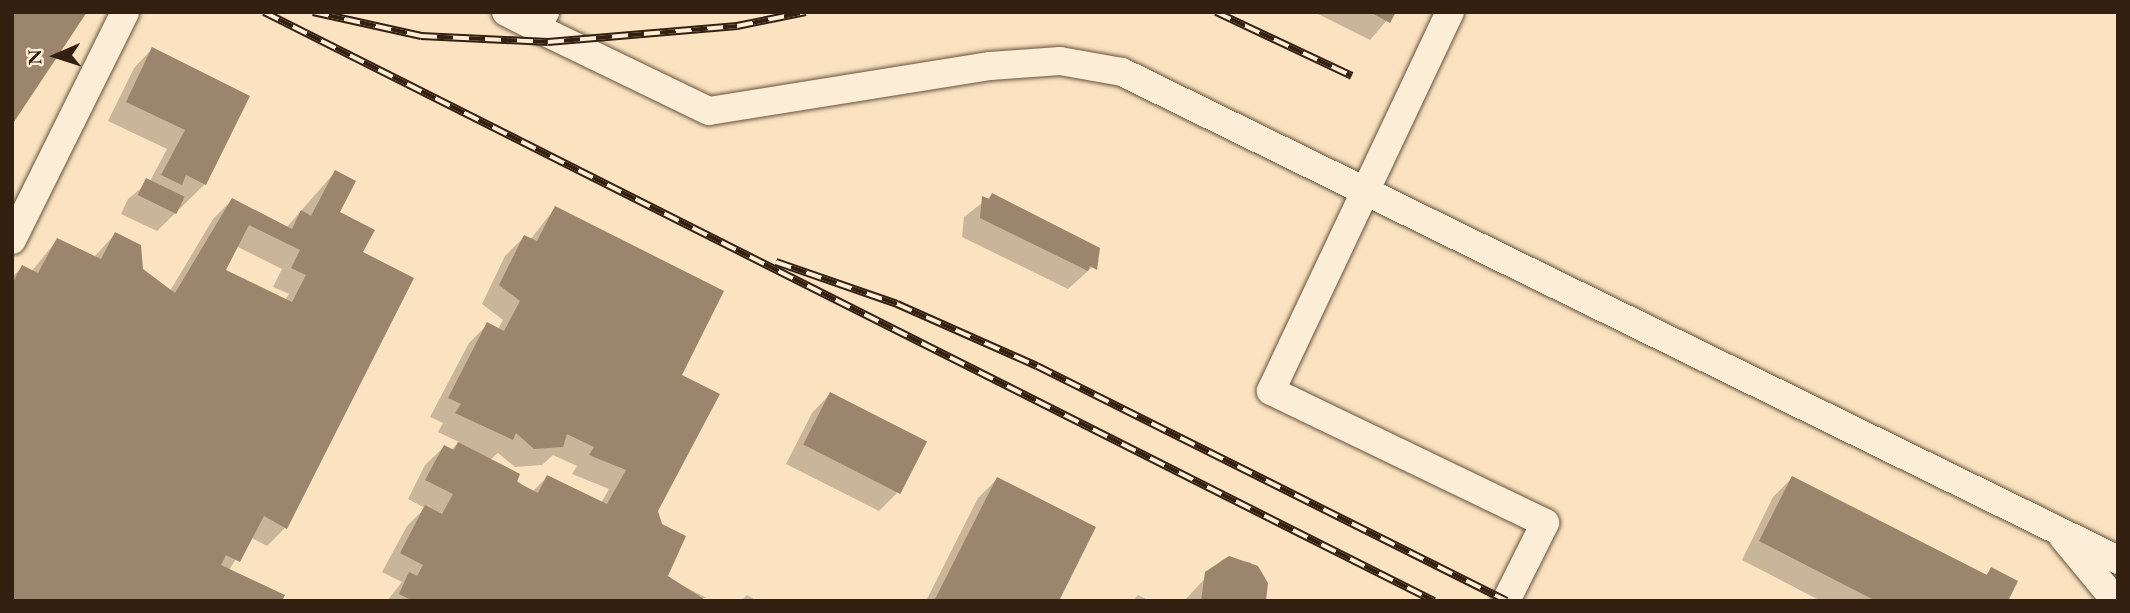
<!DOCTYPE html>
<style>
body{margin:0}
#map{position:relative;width:2130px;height:613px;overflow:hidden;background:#fbe3c1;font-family:"EB Garamond",serif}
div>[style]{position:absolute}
.shadow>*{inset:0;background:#0003}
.building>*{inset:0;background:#9b856c;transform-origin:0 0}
.roads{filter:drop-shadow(0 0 2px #66513c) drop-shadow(0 0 2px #66513c)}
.lane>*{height:28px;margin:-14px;padding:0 14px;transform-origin:14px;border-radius:14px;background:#fcedd7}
.rail>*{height:8px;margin-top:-4px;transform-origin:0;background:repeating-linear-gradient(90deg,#fcedd7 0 16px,#342010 0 32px);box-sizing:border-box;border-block:2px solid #342010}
span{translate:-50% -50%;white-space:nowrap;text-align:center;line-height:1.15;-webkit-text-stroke:6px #fcedd7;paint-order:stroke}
.frame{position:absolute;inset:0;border:14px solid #342010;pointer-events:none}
.north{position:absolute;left:21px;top:21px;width:70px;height:70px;-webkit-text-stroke:5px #fcedd7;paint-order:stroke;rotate:267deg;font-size:19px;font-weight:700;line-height:28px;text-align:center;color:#342010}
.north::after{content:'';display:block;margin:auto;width:24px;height:32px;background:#342010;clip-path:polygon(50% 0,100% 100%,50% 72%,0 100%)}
</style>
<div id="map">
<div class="shadow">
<div style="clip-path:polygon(1314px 12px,1394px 12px,1370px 40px)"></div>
<div style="clip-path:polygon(152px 49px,248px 97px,205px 184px,157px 231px,121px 214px,128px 199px,150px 181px,167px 149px,108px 121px,134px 68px)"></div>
<div style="clip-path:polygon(evenodd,335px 172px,338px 213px,361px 253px,412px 279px,285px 528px,267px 546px,250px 537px,229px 570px,12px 601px,12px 277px,22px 267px,31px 272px,57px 240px,94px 257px,115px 234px,141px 270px,170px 291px,213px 219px,232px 200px,286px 228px,335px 172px,236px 246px,282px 269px,273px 287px,289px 294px,285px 300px,224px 271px,236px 246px)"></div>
<div style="clip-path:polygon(992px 195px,1093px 257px,1099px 261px,1068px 289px,962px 237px,964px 217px)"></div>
<div style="clip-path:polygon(evenodd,555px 208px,680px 376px,656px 511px,665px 577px,707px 598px,387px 601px,402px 582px,382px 572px,407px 526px,425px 508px,408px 499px,425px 465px,444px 447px,451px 450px,459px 442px,438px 432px,443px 423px,430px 417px,469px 343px,488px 324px,498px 329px,503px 320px,482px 304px,505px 256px,524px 237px,530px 240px,555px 208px,498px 453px,515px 467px,542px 465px,553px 455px,577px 466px,572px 474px,609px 489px,601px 503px,547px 477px,532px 492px,490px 460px,498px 453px)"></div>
<div style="clip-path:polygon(830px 394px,925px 441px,898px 492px,879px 511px,786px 464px,812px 413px)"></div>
<div style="clip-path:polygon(1792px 478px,1985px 576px,1991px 569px,2006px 601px,1821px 601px,1742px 560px,1773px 497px)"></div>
<div style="clip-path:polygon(997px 479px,1057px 601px,926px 601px,978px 498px)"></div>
<div style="clip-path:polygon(1222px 560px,1250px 562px,1266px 584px,1263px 601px,1184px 601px)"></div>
<div style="clip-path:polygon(747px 595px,757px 601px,741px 601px)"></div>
<div style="clip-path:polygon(1138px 595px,1150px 601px,1133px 601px)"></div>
</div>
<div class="building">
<div style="clip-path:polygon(12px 12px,87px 12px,12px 125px)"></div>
<div style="clip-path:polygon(1370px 12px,1396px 12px,1390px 23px)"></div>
<div style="clip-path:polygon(152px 47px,250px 96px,206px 185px,186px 175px,182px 185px,161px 175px,185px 130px,126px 102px)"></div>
<div style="clip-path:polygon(evenodd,335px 170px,356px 181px,340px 212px,375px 230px,363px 252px,414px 278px,287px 529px,264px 516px,240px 562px,226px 555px,221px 565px,285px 595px,282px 601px,12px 601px,12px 284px,22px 265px,38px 273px,57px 238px,101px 259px,115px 232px,141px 245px,143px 269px,175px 293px,232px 198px,292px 229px,301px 210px,311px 216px,335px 170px,249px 225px,300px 250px,291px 268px,306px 275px,292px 302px,226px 270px,249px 225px)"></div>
<div style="left:146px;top:178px;width:43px;height:19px;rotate:26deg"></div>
<div style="clip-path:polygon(992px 193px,1100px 248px,1097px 270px,1090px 266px,1088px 271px,980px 218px,982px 196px,989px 199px)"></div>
<div style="clip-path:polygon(555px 206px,724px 291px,682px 375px,720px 394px,658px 511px,662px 524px,686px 536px,668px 576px,707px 601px,413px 601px,399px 594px,409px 572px,417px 576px,423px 565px,400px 553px,425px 505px,442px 514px,453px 494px,425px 480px,444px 445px,454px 450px,458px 442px,520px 474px,517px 482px,538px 493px,547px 475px,607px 504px,626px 470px,589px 455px,594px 447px,567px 434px,563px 447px,534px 449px,516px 433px,513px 440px,455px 413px,461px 404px,448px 398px,487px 322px,504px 331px,520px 301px,499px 285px,524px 235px,537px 241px)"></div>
<div style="left:830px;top:392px;width:109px;height:59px;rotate:27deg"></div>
<div style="clip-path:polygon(1792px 476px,1987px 575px,1991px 567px,2018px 581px,2008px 601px,1876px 601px,1759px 541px)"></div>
<div style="clip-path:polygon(997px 477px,1096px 527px,1059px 601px,934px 601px)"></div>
<div style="clip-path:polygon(1229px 556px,1258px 566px,1268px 583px,1266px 601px,1201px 601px,1205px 572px)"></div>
</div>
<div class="roads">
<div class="lane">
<div style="left:506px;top:12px;width:35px;rotate:27deg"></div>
<div style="left:537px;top:28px;width:18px;rotate:-63deg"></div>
<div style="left:1450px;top:12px;width:419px;rotate:115.3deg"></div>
<div style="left:1271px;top:391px;width:304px;rotate:25.7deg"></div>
<div style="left:1545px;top:523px;width:87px;rotate:116.6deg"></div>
<div style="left:537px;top:28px;width:191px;rotate:25.8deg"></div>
<div style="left:709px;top:111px;width:285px;rotate:-9.1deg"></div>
<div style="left:990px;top:66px;width:70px;rotate:-4.1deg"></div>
<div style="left:1060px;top:61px;width:63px;rotate:10.1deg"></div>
<div style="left:1122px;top:72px;width:1109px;rotate:26.1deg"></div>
<div style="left:12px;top:240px;width:254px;rotate:-63.6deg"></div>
<div style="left:2063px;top:537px;width:83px;rotate:50.4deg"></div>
</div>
</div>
<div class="rail">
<div style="left:264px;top:12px;width:1310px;rotate:26.72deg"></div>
<div style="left:313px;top:12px;width:111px;rotate:12.5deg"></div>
<div style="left:421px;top:36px;width:127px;rotate:2.7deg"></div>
<div style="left:548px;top:42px;width:190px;rotate:-4.8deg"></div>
<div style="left:737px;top:26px;width:70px;rotate:-11.5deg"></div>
<div style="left:1216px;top:12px;width:150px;rotate:25.2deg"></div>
<div style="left:776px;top:262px;width:128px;rotate:19.1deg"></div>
<div style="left:897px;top:304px;width:153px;rotate:23.9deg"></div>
<div style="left:1037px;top:366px;width:525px;rotate:26.57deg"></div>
</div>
<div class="frame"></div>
<div class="north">N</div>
</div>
